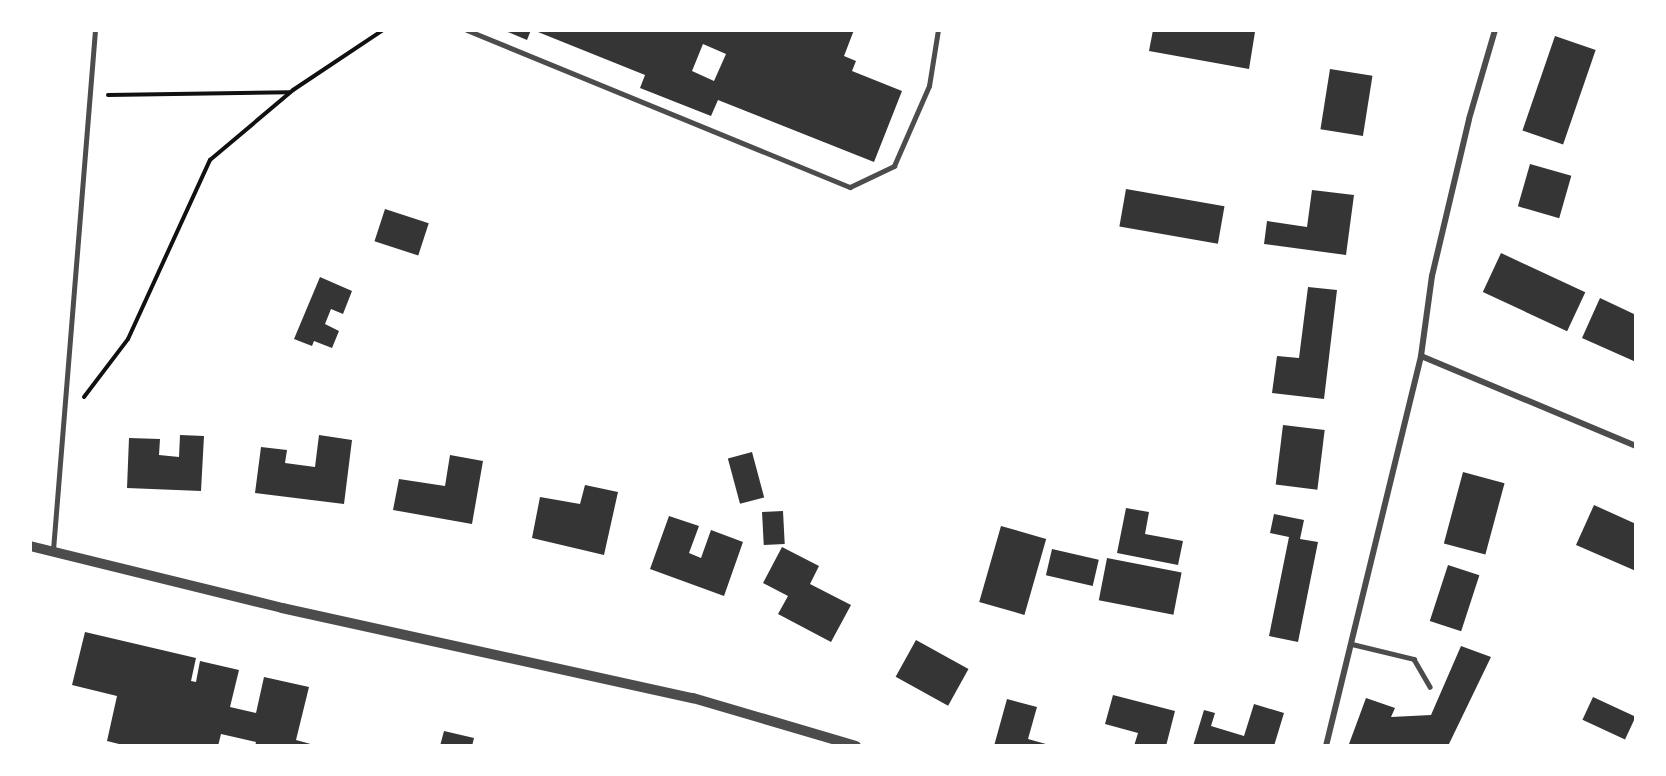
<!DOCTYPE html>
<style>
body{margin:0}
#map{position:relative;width:1666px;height:776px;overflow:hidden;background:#fff;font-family:Rubik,sans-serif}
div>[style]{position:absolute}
.building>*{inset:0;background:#353535;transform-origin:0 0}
.path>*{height:4px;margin:-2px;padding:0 2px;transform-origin:2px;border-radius:2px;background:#111}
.service>*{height:4.5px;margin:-2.25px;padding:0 2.25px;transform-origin:2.25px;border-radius:2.25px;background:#4c4c4c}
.minor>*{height:6px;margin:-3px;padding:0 3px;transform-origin:3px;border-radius:3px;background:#4c4c4c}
.tertiary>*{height:10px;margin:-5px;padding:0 5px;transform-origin:5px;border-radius:5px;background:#4c4c4c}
span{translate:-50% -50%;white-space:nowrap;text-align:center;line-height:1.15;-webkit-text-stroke:5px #fff;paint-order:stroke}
.frame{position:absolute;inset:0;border:32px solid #fff;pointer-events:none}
</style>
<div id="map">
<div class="building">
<div style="clip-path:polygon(503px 30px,531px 30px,527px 40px)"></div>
<div style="clip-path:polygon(evenodd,533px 30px,854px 30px,844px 56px,856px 61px,852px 71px,902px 91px,874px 162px,718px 100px,711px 116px,640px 88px,645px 75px,533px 30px,703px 44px,726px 54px,714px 81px,692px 71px,703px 44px)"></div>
<div style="clip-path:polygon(1153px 30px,1255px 32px,1249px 69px,1149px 51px)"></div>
<div style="left:1555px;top:36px;width:43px;height:100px;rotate:19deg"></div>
<div style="left:1330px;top:69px;width:43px;height:61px;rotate:9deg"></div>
<div style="left:1530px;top:164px;width:43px;height:44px;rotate:16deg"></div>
<div style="left:1126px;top:189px;width:100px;height:38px;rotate:10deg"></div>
<div style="clip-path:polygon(1312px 190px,1354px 195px,1346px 255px,1264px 244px,1267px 221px,1307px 227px)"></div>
<div style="left:385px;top:209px;width:46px;height:34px;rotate:18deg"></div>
<div style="left:1501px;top:253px;width:93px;height:43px;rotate:25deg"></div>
<div style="clip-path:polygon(320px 277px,352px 291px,343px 314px,331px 309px,325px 324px,339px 331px,332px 348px,314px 341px,312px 346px,294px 339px)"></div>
<div style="clip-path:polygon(1308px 287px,1337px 290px,1324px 399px,1272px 393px,1277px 356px,1299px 358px)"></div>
<div style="clip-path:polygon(1600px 298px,1636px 315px,1636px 362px,1582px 338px)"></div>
<div style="left:1283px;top:425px;width:42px;height:60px;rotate:7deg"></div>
<div style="clip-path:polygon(180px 435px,204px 436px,201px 491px,127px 488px,129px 438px,160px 439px,159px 455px,179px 457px)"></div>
<div style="clip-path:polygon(319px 435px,352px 440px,344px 504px,255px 493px,261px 447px,287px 450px,285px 463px,315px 467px)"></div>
<div style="left:752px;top:452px;width:47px;height:25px;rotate:75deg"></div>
<div style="clip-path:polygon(450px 455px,483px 461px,472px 524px,393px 510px,399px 479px,445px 486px)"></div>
<div style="left:1463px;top:472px;width:43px;height:74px;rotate:15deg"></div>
<div style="clip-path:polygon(585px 485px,618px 492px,604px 555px,532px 538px,540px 497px,580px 504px)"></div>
<div style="clip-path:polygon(1594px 505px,1636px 524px,1636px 571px,1576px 545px)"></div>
<div style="clip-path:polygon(1126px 508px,1149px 512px,1145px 534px,1183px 541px,1178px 565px,1117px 553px)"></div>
<div style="left:783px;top:511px;width:33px;height:21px;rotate:87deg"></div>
<div style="clip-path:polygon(1274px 514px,1304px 520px,1300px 539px,1318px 542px,1298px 642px,1269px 636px,1289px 537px,1270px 533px)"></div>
<div style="clip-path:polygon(669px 516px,699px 526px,689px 553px,701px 558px,711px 530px,743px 542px,724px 596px,650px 569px)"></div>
<div style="left:1001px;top:526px;width:47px;height:79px;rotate:16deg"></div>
<div style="clip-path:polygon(782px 547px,819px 566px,810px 584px,851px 605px,831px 642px,778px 614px,788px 596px,763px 583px)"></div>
<div style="left:1052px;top:549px;width:48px;height:27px;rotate:13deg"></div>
<div style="left:1107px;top:558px;width:76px;height:43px;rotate:11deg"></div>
<div style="left:1448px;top:565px;width:33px;height:59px;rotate:18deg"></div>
<div style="clip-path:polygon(85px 632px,196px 658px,191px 681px,196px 682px,200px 661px,239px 670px,230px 707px,256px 713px,264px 677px,309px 687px,296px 740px,318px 746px,255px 746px,256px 742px,221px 734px,218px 746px,127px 746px,107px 741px,117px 696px,72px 685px)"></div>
<div style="left:916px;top:640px;width:60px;height:42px;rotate:29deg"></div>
<div style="clip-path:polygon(1461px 646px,1491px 657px,1448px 746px,1349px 744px,1366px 698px,1395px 708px,1391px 717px,1431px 715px)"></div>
<div style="clip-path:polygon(1113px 695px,1175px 711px,1166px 746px,1134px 746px,1138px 733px,1105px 724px)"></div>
<div style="left:1593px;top:697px;width:47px;height:25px;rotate:25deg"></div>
<div style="clip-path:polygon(1007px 699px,1037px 707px,1028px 739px,1053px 746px,994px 746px)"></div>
<div style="clip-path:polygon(1254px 704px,1284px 713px,1274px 746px,1193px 746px,1204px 710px,1215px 713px,1211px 726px,1244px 736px)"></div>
<div style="clip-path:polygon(444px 731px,474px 738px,472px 746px,440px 746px)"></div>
</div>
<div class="path">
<div style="left:108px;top:95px;width:182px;rotate:-0.9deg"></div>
<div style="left:84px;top:397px;width:73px;rotate:-52.8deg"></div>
<div style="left:128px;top:339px;width:197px;rotate:-65.4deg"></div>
<div style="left:210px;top:160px;width:109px;rotate:-40.1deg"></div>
<div style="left:293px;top:90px;width:108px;rotate:-33.7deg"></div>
</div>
<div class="service">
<div style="left:467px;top:30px;width:414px;rotate:22.3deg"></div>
<div style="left:850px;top:187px;width:49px;rotate:-25.5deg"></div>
<div style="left:894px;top:166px;width:87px;rotate:-66.4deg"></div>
<div style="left:929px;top:86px;width:57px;rotate:-80.9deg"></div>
<div style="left:53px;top:550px;width:522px;rotate:-85.38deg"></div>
<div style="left:1352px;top:644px;width:64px;rotate:13.6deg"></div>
<div style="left:1414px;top:659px;width:32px;rotate:60deg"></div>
</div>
<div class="minor">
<div style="left:1421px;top:356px;width:233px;rotate:22.7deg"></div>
<div style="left:1326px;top:746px;width:401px;rotate:-76.3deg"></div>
<div style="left:1421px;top:356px;width:81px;rotate:-82.2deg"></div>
<div style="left:1432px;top:276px;width:161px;rotate:-76.7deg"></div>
<div style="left:1469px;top:119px;width:93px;rotate:-73.7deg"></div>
</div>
<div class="tertiary">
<div style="left:30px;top:546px;width:260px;rotate:13.8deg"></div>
<div style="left:282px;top:608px;width:421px;rotate:12.4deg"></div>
<div style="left:693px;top:698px;width:170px;rotate:16.4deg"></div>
</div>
<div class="frame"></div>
</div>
